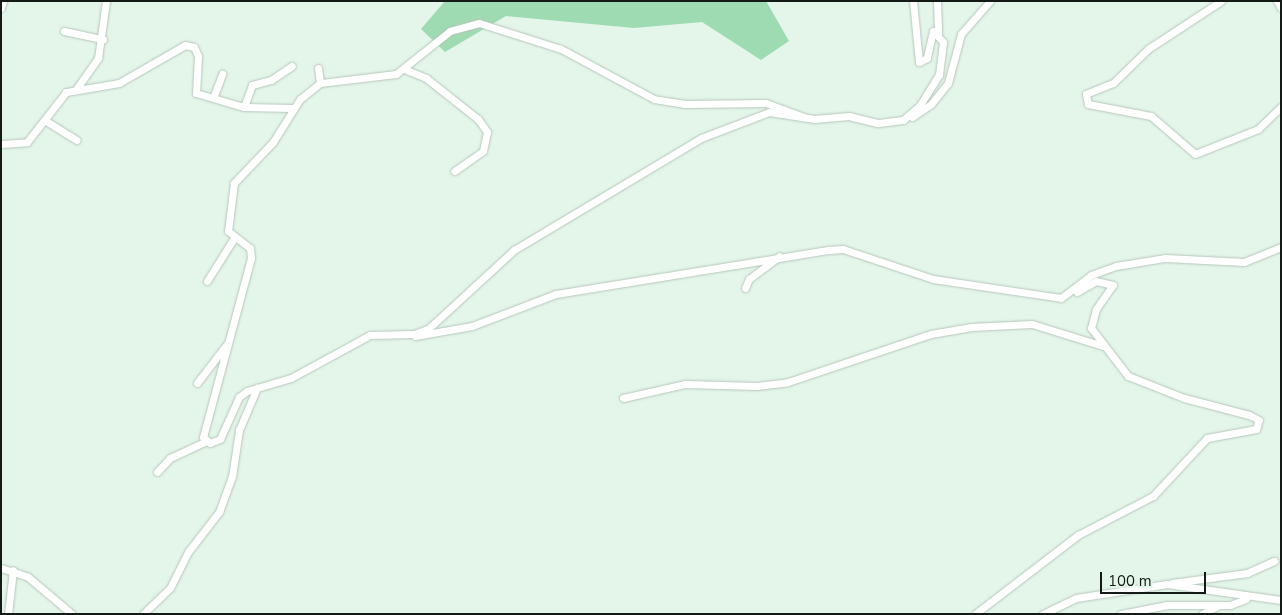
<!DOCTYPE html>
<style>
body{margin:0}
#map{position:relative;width:1282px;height:615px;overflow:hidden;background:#e4f5e9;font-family:"Nunito Sans",sans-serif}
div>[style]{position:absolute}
.green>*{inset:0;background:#9fdbb2}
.roads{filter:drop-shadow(0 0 1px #b6c6bb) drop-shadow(0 0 1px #b6c6bb)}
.minor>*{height:7px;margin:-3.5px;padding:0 3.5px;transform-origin:3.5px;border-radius:3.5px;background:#fff}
span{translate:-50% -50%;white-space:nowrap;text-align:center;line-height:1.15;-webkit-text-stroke:4.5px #e4f5e9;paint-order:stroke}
.frame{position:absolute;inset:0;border:2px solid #141a16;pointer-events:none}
.scale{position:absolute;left:1100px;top:572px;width:106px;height:22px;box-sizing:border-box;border:2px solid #141a16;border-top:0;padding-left:6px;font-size:15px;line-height:18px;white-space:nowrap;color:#141a16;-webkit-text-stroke:4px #e4f5e9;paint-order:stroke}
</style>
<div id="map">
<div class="green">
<div style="clip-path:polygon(445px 1px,766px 1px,789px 41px,761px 60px,702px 22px,634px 28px,506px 16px,445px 52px,421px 29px)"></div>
</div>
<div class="roads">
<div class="minor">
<div style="left:937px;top:1px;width:32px;rotate:88deg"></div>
<div style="left:1221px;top:1px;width:87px;rotate:146.7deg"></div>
<div style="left:1148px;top:49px;width:49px;rotate:135.8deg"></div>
<div style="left:1113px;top:83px;width:29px;rotate:158deg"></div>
<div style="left:1086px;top:94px;width:10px;rotate:79deg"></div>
<div style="left:1088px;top:104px;width:64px;rotate:10.8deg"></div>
<div style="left:1151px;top:116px;width:58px;rotate:40.8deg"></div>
<div style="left:1195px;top:154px;width:68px;rotate:-21.6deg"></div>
<div style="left:1258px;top:129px;width:32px;rotate:-44deg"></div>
<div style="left:1277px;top:1px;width:8px;rotate:60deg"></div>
<div style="left:1px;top:8px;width:7px;rotate:-74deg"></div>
<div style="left:64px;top:31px;width:40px;rotate:12deg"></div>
<div style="left:318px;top:68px;width:15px;rotate:82deg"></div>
<div style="left:404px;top:69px;width:24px;rotate:22deg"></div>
<div style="left:426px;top:78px;width:66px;rotate:38.3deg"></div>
<div style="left:478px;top:119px;width:16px;rotate:55deg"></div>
<div style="left:487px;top:132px;width:19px;rotate:102deg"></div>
<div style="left:483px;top:151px;width:35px;rotate:145deg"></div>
<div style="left:77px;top:88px;width:37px;rotate:-55deg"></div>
<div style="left:98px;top:58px;width:58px;rotate:-82deg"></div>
<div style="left:213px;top:98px;width:26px;rotate:-69deg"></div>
<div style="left:244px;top:107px;width:23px;rotate:-70deg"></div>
<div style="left:252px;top:85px;width:20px;rotate:-15deg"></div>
<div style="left:271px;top:80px;width:25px;rotate:-34deg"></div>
<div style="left:804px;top:117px;width:40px;rotate:-159.8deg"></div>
<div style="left:766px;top:103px;width:81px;rotate:179.3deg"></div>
<div style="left:685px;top:104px;width:31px;rotate:-171deg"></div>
<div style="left:654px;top:99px;width:106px;rotate:-151.7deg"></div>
<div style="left:561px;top:49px;width:86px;rotate:-162.4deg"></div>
<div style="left:479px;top:23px;width:30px;rotate:165deg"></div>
<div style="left:450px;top:31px;width:69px;rotate:141.5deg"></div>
<div style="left:396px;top:74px;width:77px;rotate:173.2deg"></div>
<div style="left:320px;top:83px;width:26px;rotate:141deg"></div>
<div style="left:300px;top:99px;width:51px;rotate:122.1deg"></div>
<div style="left:273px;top:142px;width:57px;rotate:133.6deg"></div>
<div style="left:234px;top:183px;width:48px;rotate:97.1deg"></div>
<div style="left:228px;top:231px;width:28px;rotate:38deg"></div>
<div style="left:250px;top:248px;width:10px;rotate:84deg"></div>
<div style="left:251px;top:258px;width:185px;rotate:105deg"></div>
<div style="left:203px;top:437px;width:9px;rotate:41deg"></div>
<div style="left:210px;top:443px;width:11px;rotate:-22deg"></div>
<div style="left:220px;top:439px;width:46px;rotate:-65.7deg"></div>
<div style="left:239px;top:397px;width:10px;rotate:-37deg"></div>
<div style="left:247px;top:391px;width:46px;rotate:-16.5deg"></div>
<div style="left:291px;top:378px;width:90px;rotate:-28.6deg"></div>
<div style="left:370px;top:335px;width:44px;rotate:-1.3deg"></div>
<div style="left:414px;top:334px;width:15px;rotate:-20deg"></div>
<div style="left:428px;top:329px;width:117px;rotate:-42.6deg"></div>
<div style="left:514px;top:250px;width:218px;rotate:-30.9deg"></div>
<div style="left:701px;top:138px;width:73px;rotate:-20.9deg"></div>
<div style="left:769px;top:112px;width:46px;rotate:8.8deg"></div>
<div style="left:814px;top:119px;width:35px;rotate:-5deg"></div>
<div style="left:849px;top:116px;width:30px;rotate:14deg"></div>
<div style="left:878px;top:123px;width:25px;rotate:-7deg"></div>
<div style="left:903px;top:120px;width:23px;rotate:-41deg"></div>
<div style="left:920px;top:105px;width:36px;rotate:-58deg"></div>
<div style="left:939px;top:75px;width:33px;rotate:-83deg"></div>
<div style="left:943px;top:42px;width:15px;rotate:-132deg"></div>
<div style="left:933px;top:31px;width:28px;rotate:103deg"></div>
<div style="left:927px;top:58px;width:9px;rotate:153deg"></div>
<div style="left:919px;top:62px;width:61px;rotate:-95.6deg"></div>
<div style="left:912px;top:117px;width:23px;rotate:-34deg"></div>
<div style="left:931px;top:104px;width:27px;rotate:-51deg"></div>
<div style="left:948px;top:83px;width:51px;rotate:-75.1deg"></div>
<div style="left:961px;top:34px;width:44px;rotate:-48.7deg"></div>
<div style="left:46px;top:121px;width:36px;rotate:32deg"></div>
<div style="left:1px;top:144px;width:26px;rotate:-4deg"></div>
<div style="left:27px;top:142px;width:63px;rotate:-52deg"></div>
<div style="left:66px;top:92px;width:54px;rotate:-9.6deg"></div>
<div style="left:119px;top:83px;width:76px;rotate:-29.9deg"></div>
<div style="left:185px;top:45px;width:9px;rotate:13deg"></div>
<div style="left:194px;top:47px;width:10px;rotate:66deg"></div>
<div style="left:198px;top:56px;width:37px;rotate:93deg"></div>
<div style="left:196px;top:93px;width:50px;rotate:16.3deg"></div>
<div style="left:244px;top:107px;width:49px;rotate:1.2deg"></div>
<div style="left:207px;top:281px;width:51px;rotate:-57.9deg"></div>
<div style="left:745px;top:288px;width:10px;rotate:-66deg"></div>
<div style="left:749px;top:279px;width:38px;rotate:-37deg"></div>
<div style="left:415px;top:336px;width:58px;rotate:-10deg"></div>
<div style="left:472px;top:326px;width:90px;rotate:-20.9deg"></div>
<div style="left:556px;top:294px;width:277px;rotate:-9.2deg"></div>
<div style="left:829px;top:250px;width:14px;rotate:-4deg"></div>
<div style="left:843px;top:249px;width:95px;rotate:18.4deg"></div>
<div style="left:933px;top:279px;width:129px;rotate:8.4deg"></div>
<div style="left:1061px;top:298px;width:38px;rotate:-37deg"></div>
<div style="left:1091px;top:275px;width:27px;rotate:-20deg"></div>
<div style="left:1116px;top:266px;width:50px;rotate:-9.3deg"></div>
<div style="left:1165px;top:258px;width:79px;rotate:2.9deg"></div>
<div style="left:1244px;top:262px;width:40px;rotate:-22deg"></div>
<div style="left:197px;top:383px;width:49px;rotate:-52.4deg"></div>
<div style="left:623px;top:398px;width:64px;rotate:-12.7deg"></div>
<div style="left:685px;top:384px;width:72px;rotate:1.6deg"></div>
<div style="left:757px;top:386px;width:31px;rotate:-7deg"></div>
<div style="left:788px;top:382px;width:151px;rotate:-18.6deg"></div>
<div style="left:931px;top:334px;width:41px;rotate:-9.9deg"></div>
<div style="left:971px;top:327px;width:61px;rotate:-2.8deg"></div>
<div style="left:1032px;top:324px;width:74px;rotate:17.2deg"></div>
<div style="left:157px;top:472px;width:19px;rotate:-47deg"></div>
<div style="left:170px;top:458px;width:40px;rotate:-25deg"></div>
<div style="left:1px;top:568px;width:28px;rotate:18deg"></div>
<div style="left:28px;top:577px;width:57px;rotate:40.1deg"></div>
<div style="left:1172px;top:583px;width:76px;rotate:-7.6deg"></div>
<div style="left:1247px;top:573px;width:30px;rotate:-24deg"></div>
<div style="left:8px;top:614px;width:44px;rotate:-83.5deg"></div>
<div style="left:143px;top:614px;width:37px;rotate:-44deg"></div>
<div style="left:170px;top:588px;width:40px;rotate:-63.4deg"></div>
<div style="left:188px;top:552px;width:51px;rotate:-52.2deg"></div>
<div style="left:219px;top:512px;width:37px;rotate:-70deg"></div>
<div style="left:232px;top:477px;width:48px;rotate:-81.5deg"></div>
<div style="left:239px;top:430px;width:46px;rotate:-66.8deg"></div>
<div style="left:975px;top:614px;width:130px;rotate:-37.5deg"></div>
<div style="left:1078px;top:535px;width:85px;rotate:-27.5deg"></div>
<div style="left:1153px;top:496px;width:79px;rotate:-47deg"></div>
<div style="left:1207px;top:438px;width:50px;rotate:-10.4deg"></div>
<div style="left:1256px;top:429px;width:9px;rotate:-72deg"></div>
<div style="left:1259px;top:420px;width:11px;rotate:-153deg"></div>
<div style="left:1249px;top:415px;width:67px;rotate:-165.3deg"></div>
<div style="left:1184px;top:398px;width:60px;rotate:-158.6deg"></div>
<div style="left:1128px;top:376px;width:61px;rotate:-127.6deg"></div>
<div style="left:1091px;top:328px;width:20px;rotate:-75deg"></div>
<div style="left:1096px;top:309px;width:29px;rotate:-55deg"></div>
<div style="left:1113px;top:285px;width:17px;rotate:-167deg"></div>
<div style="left:1096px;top:281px;width:22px;rotate:150deg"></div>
<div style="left:1043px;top:614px;width:37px;rotate:-26deg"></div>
<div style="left:1076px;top:598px;width:92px;rotate:-8.7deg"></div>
<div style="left:1167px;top:584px;width:115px;rotate:8deg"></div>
<div style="left:1121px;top:614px;width:47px;rotate:-11.1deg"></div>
<div style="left:1167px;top:605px;width:63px"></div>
<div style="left:1230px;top:605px;width:17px;rotate:-21deg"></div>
<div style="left:1202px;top:614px;width:16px;rotate:-27deg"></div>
</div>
</div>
<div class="frame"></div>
<div class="scale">100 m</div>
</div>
